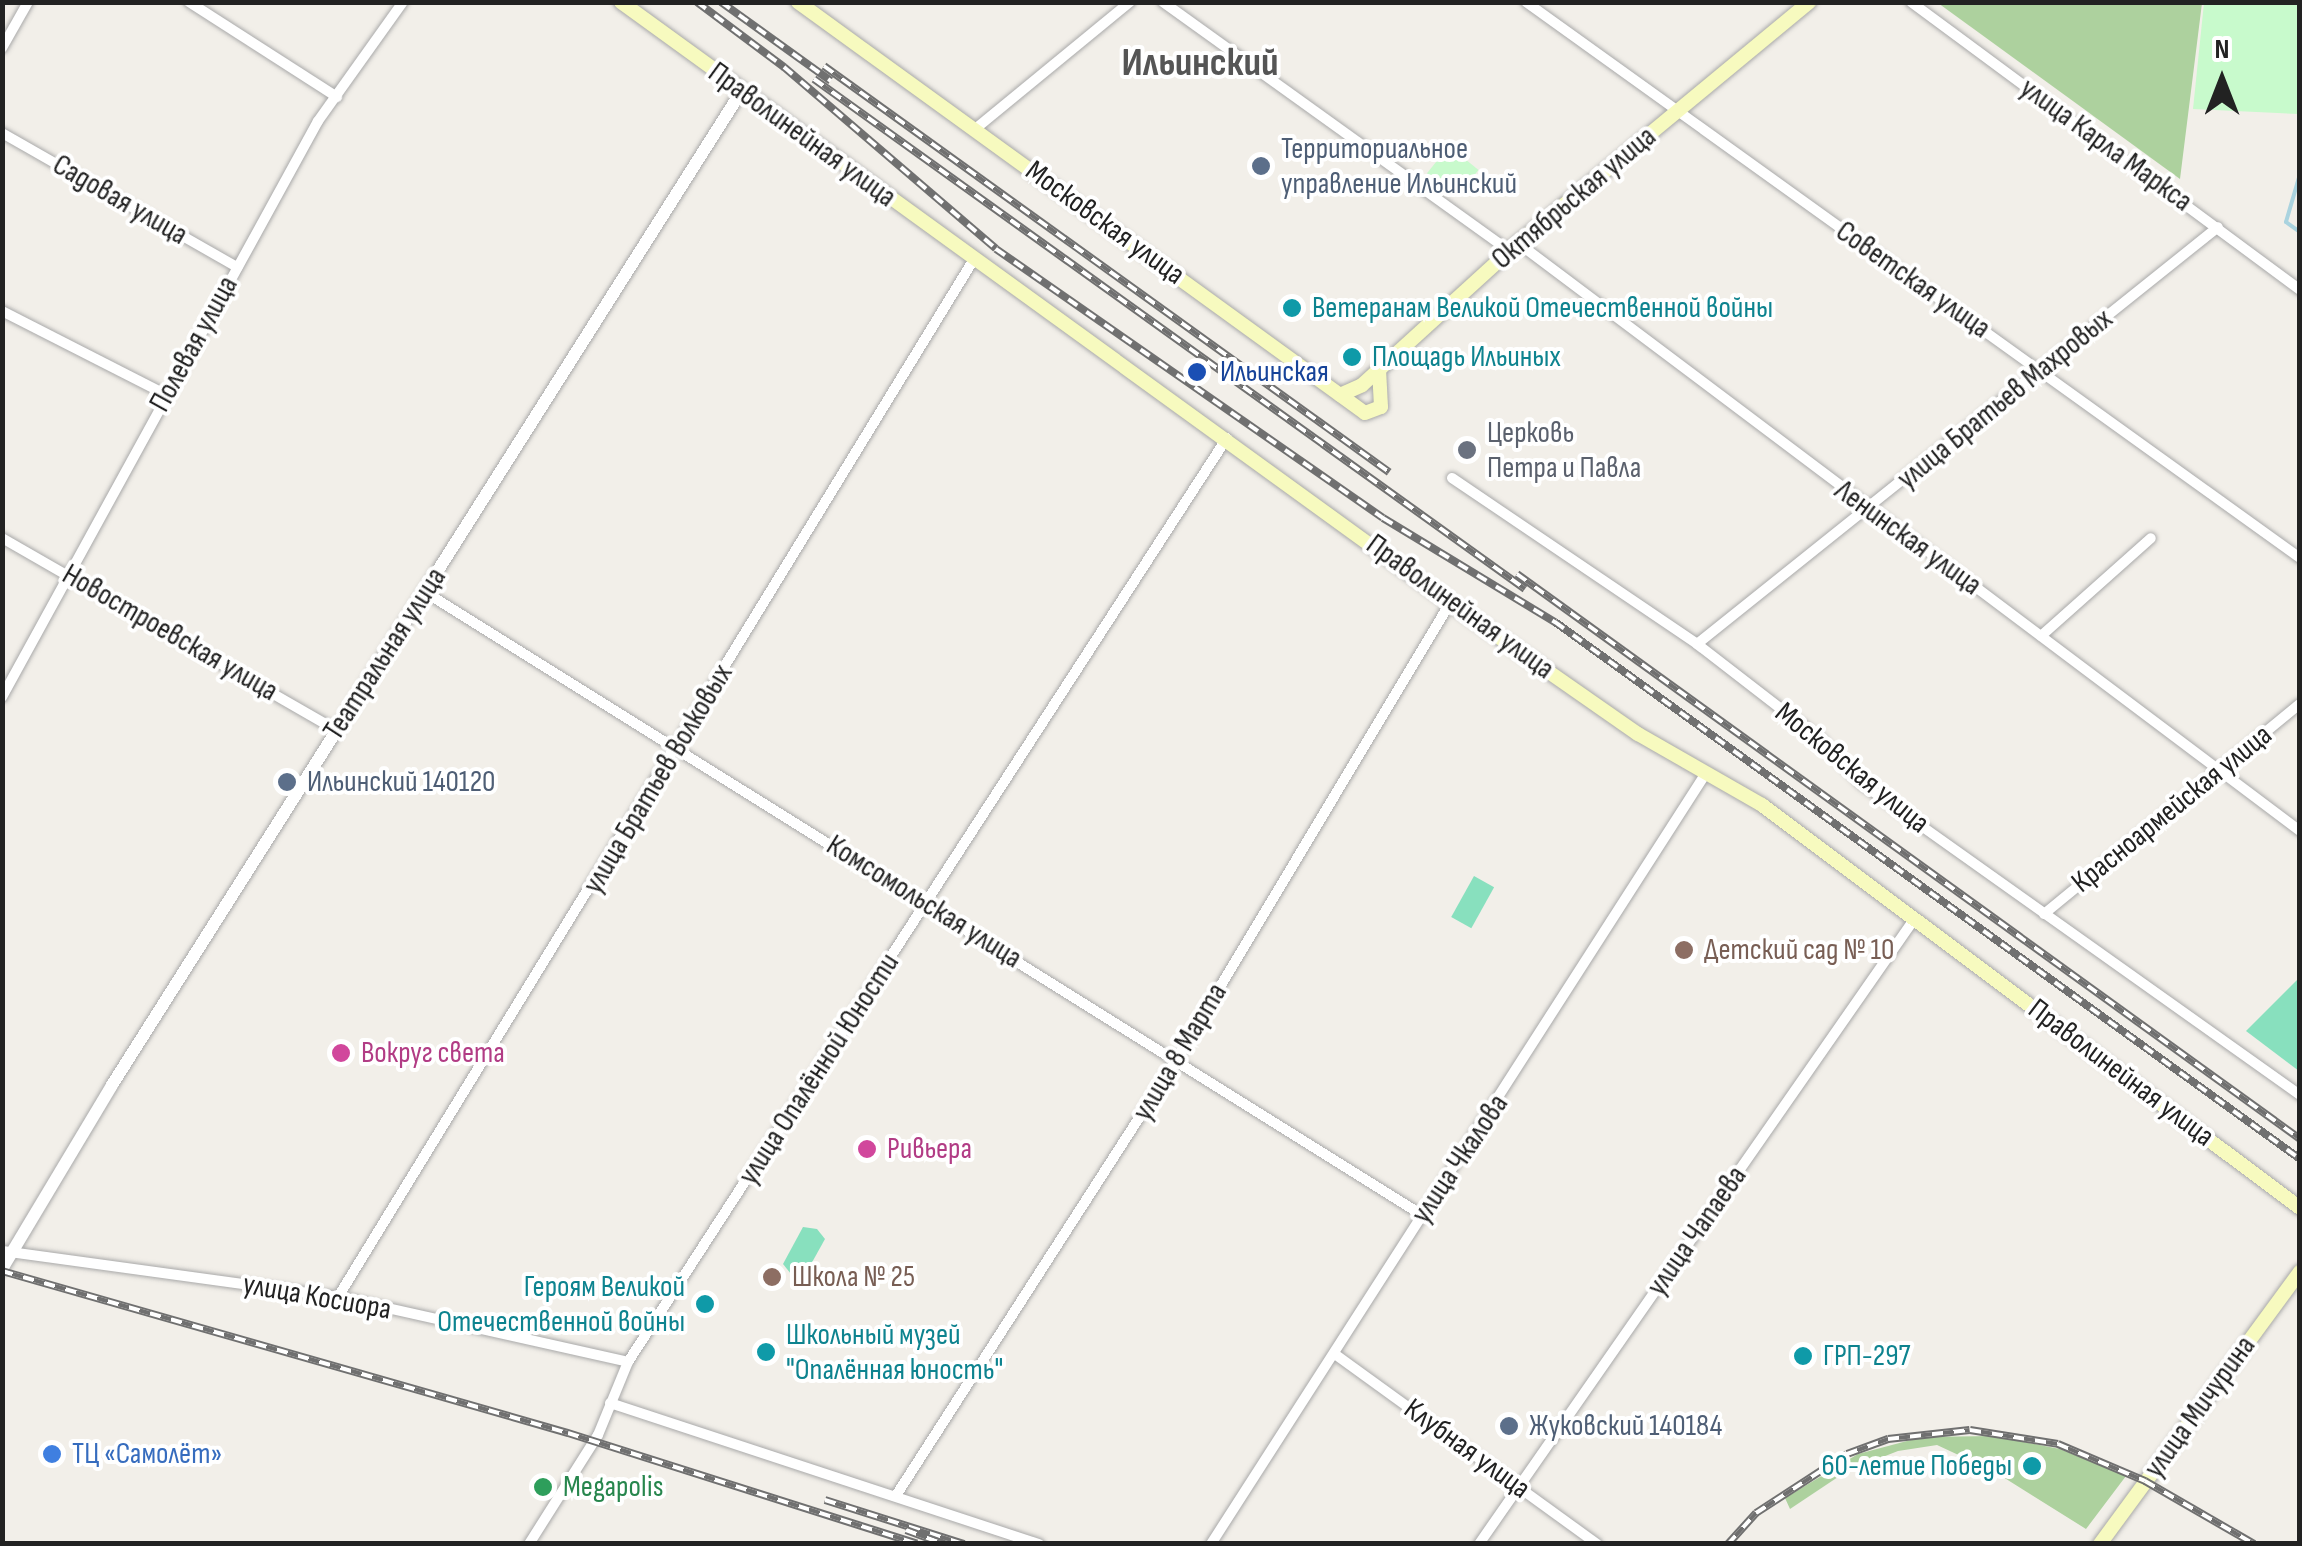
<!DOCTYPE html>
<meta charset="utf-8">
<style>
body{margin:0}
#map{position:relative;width:2302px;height:1546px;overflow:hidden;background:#f2efe9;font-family:"Sofia Sans Condensed",sans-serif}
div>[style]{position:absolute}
.forest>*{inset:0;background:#add19e}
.park>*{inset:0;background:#c8facc;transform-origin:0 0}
.pitch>*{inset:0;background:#88e0be;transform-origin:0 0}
.stream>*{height:4px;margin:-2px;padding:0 2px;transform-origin:2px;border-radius:2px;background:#aad3df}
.roads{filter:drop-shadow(0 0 2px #a9a9a9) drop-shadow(0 0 2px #a9a9a9)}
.minor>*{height:10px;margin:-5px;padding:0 5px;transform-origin:5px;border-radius:5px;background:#fff}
.tertiary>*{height:12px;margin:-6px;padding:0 6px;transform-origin:6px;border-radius:6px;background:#fff}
.secondary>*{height:14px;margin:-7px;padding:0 7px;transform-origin:7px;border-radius:7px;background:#f7fabf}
.rail>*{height:8px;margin-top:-4px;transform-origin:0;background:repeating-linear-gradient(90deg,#fff 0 11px,#707070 0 22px);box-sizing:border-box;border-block:2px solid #707070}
.dots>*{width:28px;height:28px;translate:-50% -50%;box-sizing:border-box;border:5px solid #fff;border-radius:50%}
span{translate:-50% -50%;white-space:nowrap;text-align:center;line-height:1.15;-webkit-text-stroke:8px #fff;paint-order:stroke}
.street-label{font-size:30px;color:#222}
.service-label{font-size:30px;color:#4e5e75}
.left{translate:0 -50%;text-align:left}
.culture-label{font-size:30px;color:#0d838f}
.right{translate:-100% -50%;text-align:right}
.transit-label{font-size:30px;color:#164399}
.worship-label{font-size:30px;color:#5b616d}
.education-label{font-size:30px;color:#785e54}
.hotel-label{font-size:30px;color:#b23c85}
.shop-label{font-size:30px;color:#366cbe}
.leisure-label{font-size:30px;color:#27864d}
.district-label{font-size:40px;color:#555;font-weight:700}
.frame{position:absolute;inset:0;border:5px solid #222;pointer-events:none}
.north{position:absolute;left:2172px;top:30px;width:100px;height:100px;-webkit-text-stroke:8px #fff;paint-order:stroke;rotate:0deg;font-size:28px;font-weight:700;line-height:40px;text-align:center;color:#222}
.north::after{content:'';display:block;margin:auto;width:35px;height:45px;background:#222;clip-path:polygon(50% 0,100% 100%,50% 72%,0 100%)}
</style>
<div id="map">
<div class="forest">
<div style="clip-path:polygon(1938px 3px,2202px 3px,2180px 179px)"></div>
<div style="clip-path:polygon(1993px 1436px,2060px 1449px,2126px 1476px,2086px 1529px,1995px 1472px,1937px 1445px,1898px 1451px,1847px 1471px,1790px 1509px,1785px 1498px,1858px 1454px,1922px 1437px)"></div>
</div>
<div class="park">
<div style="clip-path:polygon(2204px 3px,2299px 3px,2299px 114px,2193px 109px)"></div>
<div style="left:1449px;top:146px;width:38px;height:35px;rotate:39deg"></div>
</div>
<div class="pitch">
<div style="left:1474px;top:876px;width:23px;height:47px;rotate:29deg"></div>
<div style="clip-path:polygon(2299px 978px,2299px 1071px,2246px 1031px)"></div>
<div style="clip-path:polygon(803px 1227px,817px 1229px,825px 1239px,805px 1275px,791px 1274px,783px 1264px)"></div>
</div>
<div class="stream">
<div style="left:2300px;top:174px;width:50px;rotate:106.3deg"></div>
<div style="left:2286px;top:222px;width:17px;rotate:36deg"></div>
</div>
<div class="roads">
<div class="minor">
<div style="left:189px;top:2px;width:176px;rotate:32.7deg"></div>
<div style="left:1163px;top:2px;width:426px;rotate:35.7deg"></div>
<div style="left:1526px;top:2px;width:953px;rotate:35.69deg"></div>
<div style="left:1911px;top:2px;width:484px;rotate:36.5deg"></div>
<div style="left:2px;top:48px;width:53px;rotate:-60.5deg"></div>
<div style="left:974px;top:130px;width:202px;rotate:-39.4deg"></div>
<div style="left:2px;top:133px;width:271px;rotate:29.7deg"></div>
<div style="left:1518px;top:243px;width:978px;rotate:36.94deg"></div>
<div style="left:2px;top:311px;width:183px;rotate:27deg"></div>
<div style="left:1452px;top:478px;width:296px;rotate:34.1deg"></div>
<div style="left:1697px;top:644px;width:157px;rotate:37.7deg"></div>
<div style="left:1821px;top:740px;width:59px;rotate:47.1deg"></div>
<div style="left:1861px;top:783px;width:539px;rotate:35.4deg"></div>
<div style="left:2px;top:538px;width:385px;rotate:29.9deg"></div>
<div style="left:425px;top:592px;width:1176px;rotate:32deg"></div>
<div style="left:2041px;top:636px;width:147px;rotate:-41.7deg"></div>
<div style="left:1697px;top:644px;width:667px;rotate:-38.67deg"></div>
<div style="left:2px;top:697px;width:657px;rotate:-61.25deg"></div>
<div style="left:318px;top:121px;width:146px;rotate:-54.5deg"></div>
<div style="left:2044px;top:914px;width:331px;rotate:-39.4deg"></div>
<div style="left:2px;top:1251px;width:339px;rotate:7.8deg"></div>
<div style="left:338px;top:1297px;width:297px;rotate:12.6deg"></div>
<div style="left:338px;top:1297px;width:1217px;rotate:-58.5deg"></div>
<div style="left:1336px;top:1355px;width:322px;rotate:35.9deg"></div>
<div style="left:610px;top:1403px;width:452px;rotate:18.2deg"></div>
<div style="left:897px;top:1494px;width:514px;rotate:-57.24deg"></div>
<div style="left:1175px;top:1062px;width:535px;rotate:-59.07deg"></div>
<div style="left:529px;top:1544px;width:129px;rotate:-57.7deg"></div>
<div style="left:598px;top:1435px;width:79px;rotate:-67.7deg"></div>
<div style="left:628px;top:1362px;width:1101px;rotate:-57.05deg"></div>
<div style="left:1211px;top:1544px;width:916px;rotate:-57.3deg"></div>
<div style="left:1479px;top:1544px;width:763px;rotate:-55.14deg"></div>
</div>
<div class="tertiary">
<div style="left:2px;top:1269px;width:214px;rotate:-59.1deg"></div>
<div style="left:112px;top:1085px;width:1175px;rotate:-57.65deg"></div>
</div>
<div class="secondary">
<div style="left:621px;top:2px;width:1024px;rotate:35.94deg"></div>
<div style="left:1450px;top:603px;width:229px;rotate:34.9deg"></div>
<div style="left:1638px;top:734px;width:143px;rotate:29.8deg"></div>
<div style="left:1762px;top:805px;width:672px;rotate:36.84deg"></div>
<div style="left:798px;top:2px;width:700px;rotate:35.94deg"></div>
<div style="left:1365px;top:413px;width:17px;rotate:-21deg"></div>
<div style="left:1381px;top:407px;width:37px;rotate:-93deg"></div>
<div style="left:1340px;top:395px;width:24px;rotate:-24deg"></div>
<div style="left:1362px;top:385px;width:211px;rotate:-42.3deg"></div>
<div style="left:1518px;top:243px;width:378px;rotate:-39.6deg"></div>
<div style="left:2100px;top:1544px;width:338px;rotate:-53.7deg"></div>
</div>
</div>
<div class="rail">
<div style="left:697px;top:2px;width:109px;rotate:36.8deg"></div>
<div style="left:784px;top:67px;width:279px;rotate:40.6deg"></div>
<div style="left:996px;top:249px;width:471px;rotate:34.8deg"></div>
<div style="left:1383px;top:518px;width:201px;rotate:31.2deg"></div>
<div style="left:1555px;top:622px;width:918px;rotate:35.78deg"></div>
<div style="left:721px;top:2px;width:135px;rotate:35.7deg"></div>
<div style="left:824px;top:66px;width:696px;rotate:35.7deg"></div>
<div style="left:814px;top:79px;width:875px;rotate:35.65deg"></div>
<div style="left:1517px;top:574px;width:966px;rotate:35.81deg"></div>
<div style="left:2px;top:1271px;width:589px;rotate:15.97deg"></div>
<div style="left:568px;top:1433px;width:366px;rotate:17.6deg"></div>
<div style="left:825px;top:1500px;width:146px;rotate:17.6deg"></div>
<div style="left:906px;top:1530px;width:40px;rotate:20.2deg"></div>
<div style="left:1728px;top:1544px;width:42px;rotate:-47.9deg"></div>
<div style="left:1756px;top:1513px;width:108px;rotate:-33deg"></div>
<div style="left:1847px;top:1454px;width:44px;rotate:-20.1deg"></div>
<div style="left:1888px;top:1439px;width:82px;rotate:-6.3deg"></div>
<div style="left:1970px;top:1430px;width:89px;rotate:9deg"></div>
<div style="left:2058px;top:1444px;width:95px;rotate:23deg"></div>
<div style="left:2145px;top:1481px;width:126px;rotate:30deg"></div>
</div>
<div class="dots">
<div style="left:1261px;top:166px;background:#5c6f8a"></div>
<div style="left:1292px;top:308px;background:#0f9aa8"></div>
<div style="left:1352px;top:357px;background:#0f9aa8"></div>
<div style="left:1197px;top:372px;background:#1a4fb4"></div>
<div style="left:1467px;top:450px;background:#6b7280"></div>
<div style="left:287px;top:782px;background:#5c6f8a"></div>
<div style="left:1684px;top:950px;background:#8d6e63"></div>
<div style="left:341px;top:1053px;background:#d1479c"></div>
<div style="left:867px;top:1149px;background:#d1479c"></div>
<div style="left:772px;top:1277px;background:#8d6e63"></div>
<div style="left:705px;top:1304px;background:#0f9aa8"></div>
<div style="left:766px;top:1352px;background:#0f9aa8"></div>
<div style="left:1803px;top:1356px;background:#0f9aa8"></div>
<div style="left:1509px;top:1426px;background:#5c6f8a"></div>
<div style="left:52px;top:1454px;background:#3f7fe0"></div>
<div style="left:2032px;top:1466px;background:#0f9aa8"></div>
<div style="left:543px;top:1487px;background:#2e9e5b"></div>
</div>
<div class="street-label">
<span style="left:802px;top:135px;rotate:36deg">Праволинейная улица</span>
<span style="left:2106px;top:145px;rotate:36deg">улица Карла Маркса</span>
<span style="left:1574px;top:198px;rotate:-40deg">Октябрьская улица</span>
<span style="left:120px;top:200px;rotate:30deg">Садовая улица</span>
<span style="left:1105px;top:223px;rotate:36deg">Московская улица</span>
<span style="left:1913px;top:280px;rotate:35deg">Советская улица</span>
<span style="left:194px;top:344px;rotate:-61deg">Полевая улица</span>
<span style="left:2005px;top:399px;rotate:-39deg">улица Братьев Махровых</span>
<span style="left:1908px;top:538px;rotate:36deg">Ленинская улица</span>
<span style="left:1460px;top:607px;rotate:36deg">Праволинейная улица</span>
<span style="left:170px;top:633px;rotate:30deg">Новостроевская улица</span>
<span style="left:385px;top:654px;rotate:-57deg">Театральная улица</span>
<span style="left:1852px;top:768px;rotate:39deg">Московская улица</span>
<span style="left:658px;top:779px;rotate:-59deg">улица Братьев Волковых</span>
<span style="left:2172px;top:809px;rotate:-39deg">Красноармейская улица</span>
<span style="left:924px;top:902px;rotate:32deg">Комсомольская улица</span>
<span style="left:1180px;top:1052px;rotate:-59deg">улица 8 Марта</span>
<span style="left:819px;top:1069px;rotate:-57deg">улица Опалённой Юности</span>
<span style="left:2121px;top:1073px;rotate:37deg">Праволинейная улица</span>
<span style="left:1460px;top:1159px;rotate:-56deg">улица Чкалова</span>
<span style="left:1697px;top:1231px;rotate:-55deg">улица Чапаева</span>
<span style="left:317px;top:1297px;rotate:10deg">улица Косиора</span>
<span style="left:2200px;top:1407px;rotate:-54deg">улица Мичурина</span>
<span style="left:1467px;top:1449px;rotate:36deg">Клубная улица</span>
</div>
<div class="service-label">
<span class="left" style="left:1281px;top:166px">Территориальное<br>управление Ильинский</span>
<span class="left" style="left:307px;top:782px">Ильинский 140120</span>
<span class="left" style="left:1529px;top:1426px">Жуковский 140184</span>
</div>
<div class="culture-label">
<span class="left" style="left:1312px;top:308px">Ветеранам Великой Отечественной войны</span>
<span class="left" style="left:1372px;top:357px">Площадь Ильиных</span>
<span class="right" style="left:685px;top:1304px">Героям Великой<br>Отечественной войны</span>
<span class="left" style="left:786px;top:1352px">Школьный музей<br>"Опалённая юность"</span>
<span class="left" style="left:1823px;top:1356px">ГРП-297</span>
<span class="right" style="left:2012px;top:1466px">60-летие Победы</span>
</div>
<div class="transit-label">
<span class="left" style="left:1220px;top:372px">Ильинская</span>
</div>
<div class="worship-label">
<span class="left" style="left:1487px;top:450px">Церковь<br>Петра и Павла</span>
</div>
<div class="education-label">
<span class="left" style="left:1704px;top:950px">Детский сад № 10</span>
<span class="left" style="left:792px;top:1277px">Школа № 25</span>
</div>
<div class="hotel-label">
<span class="left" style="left:361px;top:1053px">Вокруг света</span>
<span class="left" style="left:887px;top:1149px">Ривьера</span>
</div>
<div class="shop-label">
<span class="left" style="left:72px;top:1454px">ТЦ «Самолёт»</span>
</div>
<div class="leisure-label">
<span class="left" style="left:563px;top:1487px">Megapolis</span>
</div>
<div class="district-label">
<span style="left:1200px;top:63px">Ильинский</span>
</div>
<div class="frame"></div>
<div class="north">N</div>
</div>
